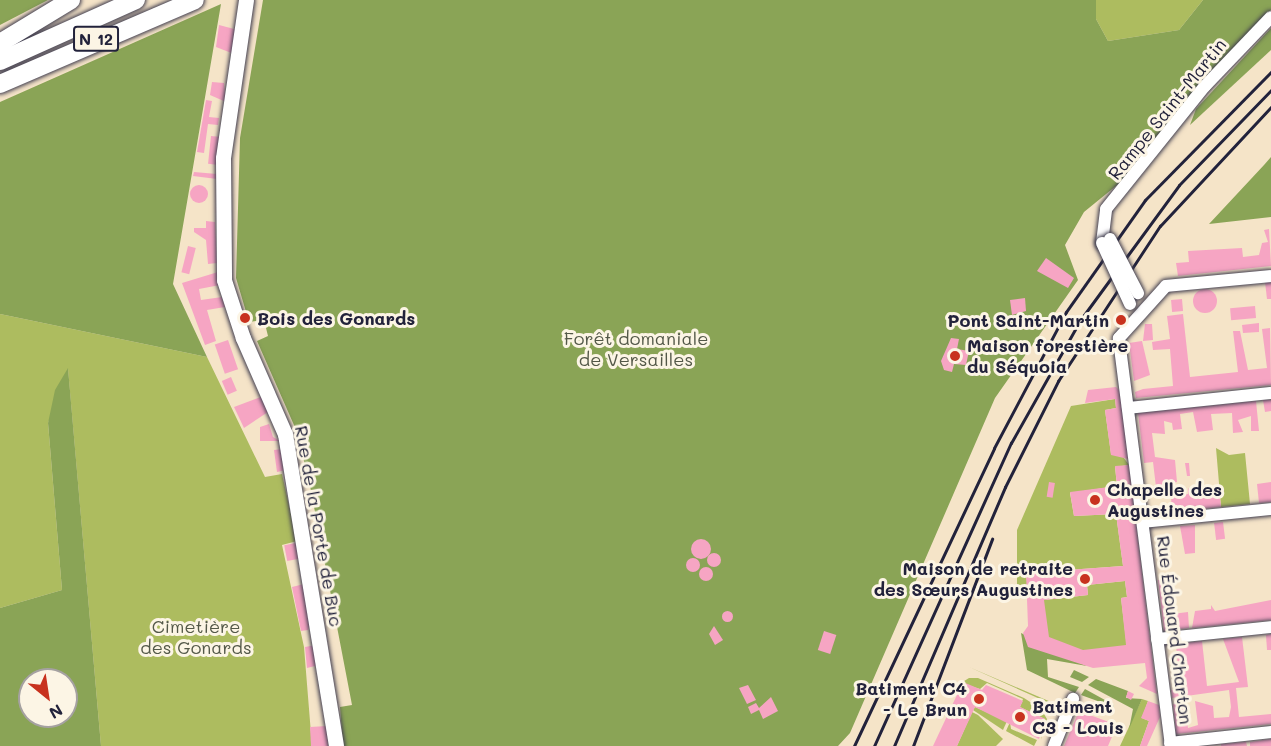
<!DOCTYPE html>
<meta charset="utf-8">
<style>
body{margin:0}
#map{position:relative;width:1271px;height:746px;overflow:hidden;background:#f5e4c8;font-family:Mali,sans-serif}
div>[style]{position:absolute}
.green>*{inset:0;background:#adbc5f}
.forest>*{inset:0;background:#8aa456}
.building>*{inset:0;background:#f6a5c3;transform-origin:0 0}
.round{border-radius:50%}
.roads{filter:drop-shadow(0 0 2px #423f50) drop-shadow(0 0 2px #423f50)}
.minor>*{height:12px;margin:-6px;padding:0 6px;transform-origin:6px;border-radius:6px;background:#fff}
.major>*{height:15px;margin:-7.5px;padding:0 7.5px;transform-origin:7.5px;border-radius:7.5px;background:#fff}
.highway>*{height:18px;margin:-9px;padding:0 9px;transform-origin:9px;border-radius:9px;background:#fff}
.rail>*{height:3px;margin:-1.5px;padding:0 1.5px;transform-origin:1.5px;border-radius:1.5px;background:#22223b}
.bridges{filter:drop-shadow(0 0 2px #423f50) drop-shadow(0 0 2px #423f50)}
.minor-bridge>*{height:12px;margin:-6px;padding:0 6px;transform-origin:6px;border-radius:6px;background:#fff}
.dots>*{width:16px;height:16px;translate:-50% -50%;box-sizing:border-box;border:3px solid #fcf5e5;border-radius:50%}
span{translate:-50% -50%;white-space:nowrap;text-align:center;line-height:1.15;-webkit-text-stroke:6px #fcf5e5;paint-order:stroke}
.shield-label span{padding:2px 4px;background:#fcf5e5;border:2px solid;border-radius:4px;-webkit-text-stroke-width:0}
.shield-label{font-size:16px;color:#22223b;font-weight:700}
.street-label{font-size:18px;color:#22223b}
.poi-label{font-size:18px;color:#22223b;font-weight:700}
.left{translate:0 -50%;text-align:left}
.right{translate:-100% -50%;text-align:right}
.park-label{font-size:18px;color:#535848}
.north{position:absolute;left:18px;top:668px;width:60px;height:60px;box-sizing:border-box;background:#fcf5e5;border:2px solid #a5a1a1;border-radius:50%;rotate:150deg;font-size:16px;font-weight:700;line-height:24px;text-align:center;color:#22223b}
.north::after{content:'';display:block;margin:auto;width:21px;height:27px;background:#c8321e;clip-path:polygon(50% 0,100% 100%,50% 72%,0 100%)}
</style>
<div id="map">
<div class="green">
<div style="clip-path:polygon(1096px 0,1203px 0,1179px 30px,1108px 41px,1096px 19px)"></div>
<div style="clip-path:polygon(0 314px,207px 357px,265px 477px,282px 474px,297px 541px,282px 545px,304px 647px,312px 746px,101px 746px,68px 369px,48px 423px,62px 590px,0 608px)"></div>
<div style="clip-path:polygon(1115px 399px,1116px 408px,1105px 410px,1111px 454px,1121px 454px,1129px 465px,1115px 467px,1117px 486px,1070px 493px,1074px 516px,1116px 514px,1123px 566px,1026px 573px,1028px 591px,1017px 594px,1017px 530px,1071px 406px)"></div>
<div style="clip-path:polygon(1216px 448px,1229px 455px,1245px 453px,1250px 504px,1221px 507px)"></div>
<div style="clip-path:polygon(1125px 581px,1127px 597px,1121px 598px,1127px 648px,1088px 653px,1043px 638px,1038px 590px,1072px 586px,1045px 600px,1088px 595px,1087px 585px)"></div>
<div style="clip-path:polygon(969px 667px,1058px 705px,1058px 712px,1049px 703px)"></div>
<div style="clip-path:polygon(969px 678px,978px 678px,1024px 698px,1041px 709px,1047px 719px,1041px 740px,1045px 719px,1020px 707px,1023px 699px,987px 683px,980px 689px,961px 683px)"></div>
<div style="clip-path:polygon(1142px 699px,1148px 701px,1142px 718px,1149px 721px,1140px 746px,1120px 746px)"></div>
<div style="clip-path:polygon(975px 707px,1007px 721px,1003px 730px,973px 710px)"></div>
<div style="clip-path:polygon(972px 712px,978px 715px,1003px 739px,996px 746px,957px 746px)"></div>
<div style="clip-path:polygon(1010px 722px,1011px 729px,1037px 740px,1034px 746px,1006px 731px)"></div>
</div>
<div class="forest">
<div style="clip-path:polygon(0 0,48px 0,0 25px)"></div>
<div style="clip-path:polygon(263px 0,1096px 0,1096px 19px,1108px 41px,1179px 30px,1203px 0,1271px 0,1271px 10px,1201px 81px,1127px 177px,1084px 212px,1065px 245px,1078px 280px,995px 398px,850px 733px,838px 746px,343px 746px,340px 707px,352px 705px,310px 486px,297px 432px,257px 341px,268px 336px,264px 320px,249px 322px,236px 278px,240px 138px)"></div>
<div style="clip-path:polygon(221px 4px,173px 284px,207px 357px,0 314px,0 102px)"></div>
<div style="clip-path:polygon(1271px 28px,1271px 50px,1190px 125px,1196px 109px)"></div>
<div style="clip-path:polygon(1271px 157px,1271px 217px,1209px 224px,1264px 165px)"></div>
<div style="clip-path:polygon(evenodd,68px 368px,101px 746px,0 746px,0 608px,62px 590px,48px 423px,55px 390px,68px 368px,30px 680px,66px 680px,66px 716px,30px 716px,30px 680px)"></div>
<div style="clip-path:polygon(1021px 633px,1087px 666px,1047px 659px,1048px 677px,1079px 687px,1075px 693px,1027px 670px)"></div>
<div style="clip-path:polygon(1074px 670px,1089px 677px,1082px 682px,1070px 677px)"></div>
<div style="clip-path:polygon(1096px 679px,1128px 691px,1126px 698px,1142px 699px,1129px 729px,1133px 709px,1088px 685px)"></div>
<div style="clip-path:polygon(1085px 689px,1114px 705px,1114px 707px,1081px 695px)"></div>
</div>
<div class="building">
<div style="clip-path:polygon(219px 25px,238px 30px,234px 54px,216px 47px)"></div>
<div style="clip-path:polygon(212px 82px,224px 83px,226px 102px,210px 95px)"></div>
<div style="clip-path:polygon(206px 100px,212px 101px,209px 117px,219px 118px,218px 125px,208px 124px,204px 153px,197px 152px)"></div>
<div style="left:211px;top:136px;width:10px;height:28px;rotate:6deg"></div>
<div style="clip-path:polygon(194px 172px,217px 174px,217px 179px,193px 176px)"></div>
<div class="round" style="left:190px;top:185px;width:18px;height:18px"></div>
<div style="clip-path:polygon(206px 221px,215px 222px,217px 263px,208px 264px,206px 240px,194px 232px,194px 228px,206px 228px)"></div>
<div style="clip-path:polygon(1269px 229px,1271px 266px,1178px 276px,1176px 263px,1189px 262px,1188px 251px,1242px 248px,1243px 257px,1259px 255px,1262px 243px,1268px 242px,1264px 230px)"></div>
<div style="left:188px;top:246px;width:8px;height:27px;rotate:14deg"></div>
<div style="clip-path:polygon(1046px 258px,1074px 278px,1068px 288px,1037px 271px)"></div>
<div style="clip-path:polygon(218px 272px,220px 285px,199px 289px,201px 300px,222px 297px,225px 307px,207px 310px,216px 341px,205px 345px,182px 283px)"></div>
<div style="clip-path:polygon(1271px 281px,1271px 299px,1267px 299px,1265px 282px)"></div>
<div class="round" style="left:1193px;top:289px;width:24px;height:24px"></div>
<div style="clip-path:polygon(1025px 298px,1026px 311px,1012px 315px,1010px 300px)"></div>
<div style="left:1182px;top:299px;width:12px;height:11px;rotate:85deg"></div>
<div style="left:1255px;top:306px;width:12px;height:25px;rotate:85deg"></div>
<div style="clip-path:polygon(1183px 314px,1190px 377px,1238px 372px,1233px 331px,1240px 331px,1248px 370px,1267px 368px,1262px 329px,1270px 328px,1271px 385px,1136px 398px,1135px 392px,1143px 389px,1173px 386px,1170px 349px,1153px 350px,1152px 342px,1170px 339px,1167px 316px)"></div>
<div style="clip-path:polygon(1259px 323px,1259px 332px,1243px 333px,1242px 325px)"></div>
<div style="clip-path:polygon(1145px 324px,1152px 324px,1153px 340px,1143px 341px)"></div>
<div style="clip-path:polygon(951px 338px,959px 339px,957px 349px,969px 351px,966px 365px,954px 364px,952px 372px,944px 370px,941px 361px)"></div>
<div style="left:228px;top:340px;width:31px;height:14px;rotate:71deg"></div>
<div style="clip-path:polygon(1142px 341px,1150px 375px,1134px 381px,1129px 343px)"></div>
<div style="left:231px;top:377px;width:15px;height:10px;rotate:67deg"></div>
<div style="clip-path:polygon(1116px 387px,1120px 391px,1128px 459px,1111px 455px,1105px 410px,1116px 408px,1115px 399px,1085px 403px,1088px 390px)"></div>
<div style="clip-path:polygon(266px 395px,268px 412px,244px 428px,234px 407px)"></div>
<div style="clip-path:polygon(1263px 400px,1271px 400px,1271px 411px,1265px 412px)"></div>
<div style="clip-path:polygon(1256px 401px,1259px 431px,1251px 431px,1251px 416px,1238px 420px,1243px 432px,1233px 433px,1232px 413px,1211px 414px,1213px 430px,1197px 432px,1193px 412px,1180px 414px,1182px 429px,1173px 430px,1172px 423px,1164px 421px,1165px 434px,1152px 433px,1155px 457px,1175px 460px,1177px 482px,1156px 487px,1153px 462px,1144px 463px,1138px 413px)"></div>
<div style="clip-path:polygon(269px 424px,273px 437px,280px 441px,260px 441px,260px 427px)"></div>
<div style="clip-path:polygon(282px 449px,286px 470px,277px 472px,274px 450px)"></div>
<div style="clip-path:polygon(1185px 463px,1189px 463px,1190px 476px,1187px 476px)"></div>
<div style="clip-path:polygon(evenodd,1129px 465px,1150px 639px,1157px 694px,1139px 686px,1147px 678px,1145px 663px,1093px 668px,1028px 647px,1023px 633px,1028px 626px,1026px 573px,1123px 566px,1116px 514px,1074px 516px,1070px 492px,1117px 486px,1115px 466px,1129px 465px,1125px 581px,1127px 597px,1121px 598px,1126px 645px,1083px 650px,1049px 637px,1044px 600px,1088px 595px,1087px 585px,1125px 581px,1129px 465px,1072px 586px,1072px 588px,1043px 592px,1042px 589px,1072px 586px)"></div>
<div style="left:1049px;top:482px;width:6px;height:15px;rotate:9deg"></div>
<div style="clip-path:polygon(1271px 482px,1271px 502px,1259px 503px,1257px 484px)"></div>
<div style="clip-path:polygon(1219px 487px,1221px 507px,1172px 512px,1171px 496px,1188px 494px,1188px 488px,1193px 494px)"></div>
<div style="left:1223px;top:522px;width:17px;height:9px;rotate:83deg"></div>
<div style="clip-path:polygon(1195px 525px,1195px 553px,1185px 554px,1180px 526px)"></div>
<div class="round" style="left:691px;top:539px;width:20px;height:20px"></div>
<div style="left:296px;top:543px;width:16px;height:12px;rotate:79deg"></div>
<div class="round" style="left:707px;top:553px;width:14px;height:14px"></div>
<div class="round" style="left:686px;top:558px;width:14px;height:14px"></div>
<div class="round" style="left:699px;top:567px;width:14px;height:14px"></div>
<div style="clip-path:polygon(1174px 578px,1175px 585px,1169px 586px,1172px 614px,1188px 612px,1189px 628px,1164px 631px,1158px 580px)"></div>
<div style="clip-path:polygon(304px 584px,311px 622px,308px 630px,301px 631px,292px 587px)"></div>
<div style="clip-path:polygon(1271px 600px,1271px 620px,1192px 628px,1195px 611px,1211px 609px,1211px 605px,1215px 611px)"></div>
<div class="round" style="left:721.5px;top:610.5px;width:11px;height:11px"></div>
<div style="clip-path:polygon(714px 626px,723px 640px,715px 645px,709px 634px)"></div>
<div style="left:824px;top:631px;width:13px;height:20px;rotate:18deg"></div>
<div style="clip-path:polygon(1271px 634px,1271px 650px,1267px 650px,1266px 635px)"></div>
<div style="clip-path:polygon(1242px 637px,1248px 687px,1236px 688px,1239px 717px,1271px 714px,1271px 724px,1176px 734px,1173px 704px,1185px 703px,1188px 728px,1198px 725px,1195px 701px,1213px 706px,1214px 718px,1229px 717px,1231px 707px,1229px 690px,1172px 698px,1171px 690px,1180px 689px,1176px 644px,1202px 641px,1207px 686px,1239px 682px,1223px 639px)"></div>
<div style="clip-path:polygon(316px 645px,319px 665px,307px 668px,305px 647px)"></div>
<div style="clip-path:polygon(963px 682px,982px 690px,986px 685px,1023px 701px,1020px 707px,1045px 719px,1039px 739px,975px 707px,957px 746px,933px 746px)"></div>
<div style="clip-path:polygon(748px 685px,756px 700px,747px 704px,739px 688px)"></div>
<div style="clip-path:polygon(1128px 691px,1134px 694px,1131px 700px,1126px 697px)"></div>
<div style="clip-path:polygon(771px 697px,778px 711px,763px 719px,759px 710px,751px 714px,748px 707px,756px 703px,759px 708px)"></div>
<div style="clip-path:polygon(1148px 701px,1159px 705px,1160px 717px,1147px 746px,1140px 746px,1149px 721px,1141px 718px)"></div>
<div style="clip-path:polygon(1079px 711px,1117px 725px,1108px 746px,1064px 746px)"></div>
<div style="left:327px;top:726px;width:20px;height:17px;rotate:87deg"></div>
<div style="clip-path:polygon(1271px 739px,1271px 746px,1250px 746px,1250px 742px)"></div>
<div style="clip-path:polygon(1246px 742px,1247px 746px,1221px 746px,1221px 744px)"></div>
</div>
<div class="roads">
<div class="minor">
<div style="left:1102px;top:243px;width:34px;rotate:-83deg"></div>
<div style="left:1106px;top:209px;width:158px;rotate:-51.2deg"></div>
<div style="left:1205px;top:86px;width:95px;rotate:-46.3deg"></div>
<div style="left:1128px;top:408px;width:144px;rotate:-6deg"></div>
<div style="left:1143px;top:522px;width:129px;rotate:-5.8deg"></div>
<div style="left:1157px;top:639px;width:115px;rotate:-6deg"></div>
<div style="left:1170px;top:743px;width:102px;rotate:-6.2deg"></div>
<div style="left:1054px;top:746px;width:51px;rotate:-68deg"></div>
<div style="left:1171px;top:746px;width:411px;rotate:-97.3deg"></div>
<div style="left:1119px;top:338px;width:70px;rotate:-47.9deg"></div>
<div style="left:1166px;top:286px;width:105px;rotate:-5.4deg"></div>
</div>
<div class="major">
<div style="left:246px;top:0;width:160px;rotate:98.3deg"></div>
<div style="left:223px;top:158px;width:122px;rotate:89.5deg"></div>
<div style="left:224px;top:280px;width:61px;rotate:71.9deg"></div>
<div style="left:243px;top:338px;width:105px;rotate:66.4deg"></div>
<div style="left:285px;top:434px;width:316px;rotate:80.7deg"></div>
</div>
<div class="highway">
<div style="left:0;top:43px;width:83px;rotate:-31.2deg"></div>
<div style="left:0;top:61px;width:149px;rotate:-24.2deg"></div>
<div style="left:0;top:84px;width:212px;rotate:-23.3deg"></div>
</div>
</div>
<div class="rail">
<div style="left:854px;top:746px;width:329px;rotate:-64.8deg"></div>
<div style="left:994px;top:448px;width:154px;rotate:-62.1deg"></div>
<div style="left:1066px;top:312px;width:137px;rotate:-54.8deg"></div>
<div style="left:1145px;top:200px;width:180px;rotate:-45.5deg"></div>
<div style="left:874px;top:746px;width:333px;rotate:-65.7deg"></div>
<div style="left:1011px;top:443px;width:142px;rotate:-60.6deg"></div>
<div style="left:1081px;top:319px;width:166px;rotate:-53.8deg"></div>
<div style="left:1179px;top:185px;width:132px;rotate:-45.9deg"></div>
<div style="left:894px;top:746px;width:282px;rotate:-66.8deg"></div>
<div style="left:1005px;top:487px;width:119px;rotate:-63.4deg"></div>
<div style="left:1058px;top:381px;width:186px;rotate:-56.7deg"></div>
<div style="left:1160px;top:226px;width:163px;rotate:-47deg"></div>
<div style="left:913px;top:746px;width:222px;rotate:-69.1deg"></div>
</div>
<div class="bridges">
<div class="minor-bridge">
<div style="left:1110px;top:239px;width:61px;rotate:62.6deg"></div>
<div style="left:1102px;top:243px;width:67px;rotate:65.3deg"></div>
</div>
</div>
<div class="dots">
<div style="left:245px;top:318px;background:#c8321e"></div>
<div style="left:1121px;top:320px;background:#c8321e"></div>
<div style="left:955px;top:356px;background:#c8321e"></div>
<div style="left:1095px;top:500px;background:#c8321e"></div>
<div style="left:1085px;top:579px;background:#c8321e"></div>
<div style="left:979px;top:699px;background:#c8321e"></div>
<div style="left:1020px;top:717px;background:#c8321e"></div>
</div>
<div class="shield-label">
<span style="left:96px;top:39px">N 12</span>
</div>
<div class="street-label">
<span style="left:1167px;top:109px;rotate:-51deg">Rampe Saint-Martin</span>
<span style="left:319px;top:526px;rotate:80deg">Rue de la Porte de Buc</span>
<span style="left:1175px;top:630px;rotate:83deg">Rue Édouard Charton</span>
</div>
<div class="poi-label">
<span class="left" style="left:257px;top:318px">Bois des Gonards</span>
<span class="right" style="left:1109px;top:320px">Pont Saint-Martin</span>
<span class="left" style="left:967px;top:356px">Maison forestière<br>du Séquoia</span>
<span class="left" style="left:1107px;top:500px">Chapelle des<br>Augustines</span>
<span class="right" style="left:1073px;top:579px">Maison de retraite<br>des Sœurs Augustines</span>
<span class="right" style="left:967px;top:699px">Batiment C4<br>- Le Brun</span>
<span class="left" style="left:1032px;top:717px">Batiment<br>C3 - Louis</span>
</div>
<div class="park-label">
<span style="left:636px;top:349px">Forêt domaniale<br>de Versailles</span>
<span style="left:196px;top:637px">Cimetière<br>des Gonards</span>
</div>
<div class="north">N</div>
</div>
